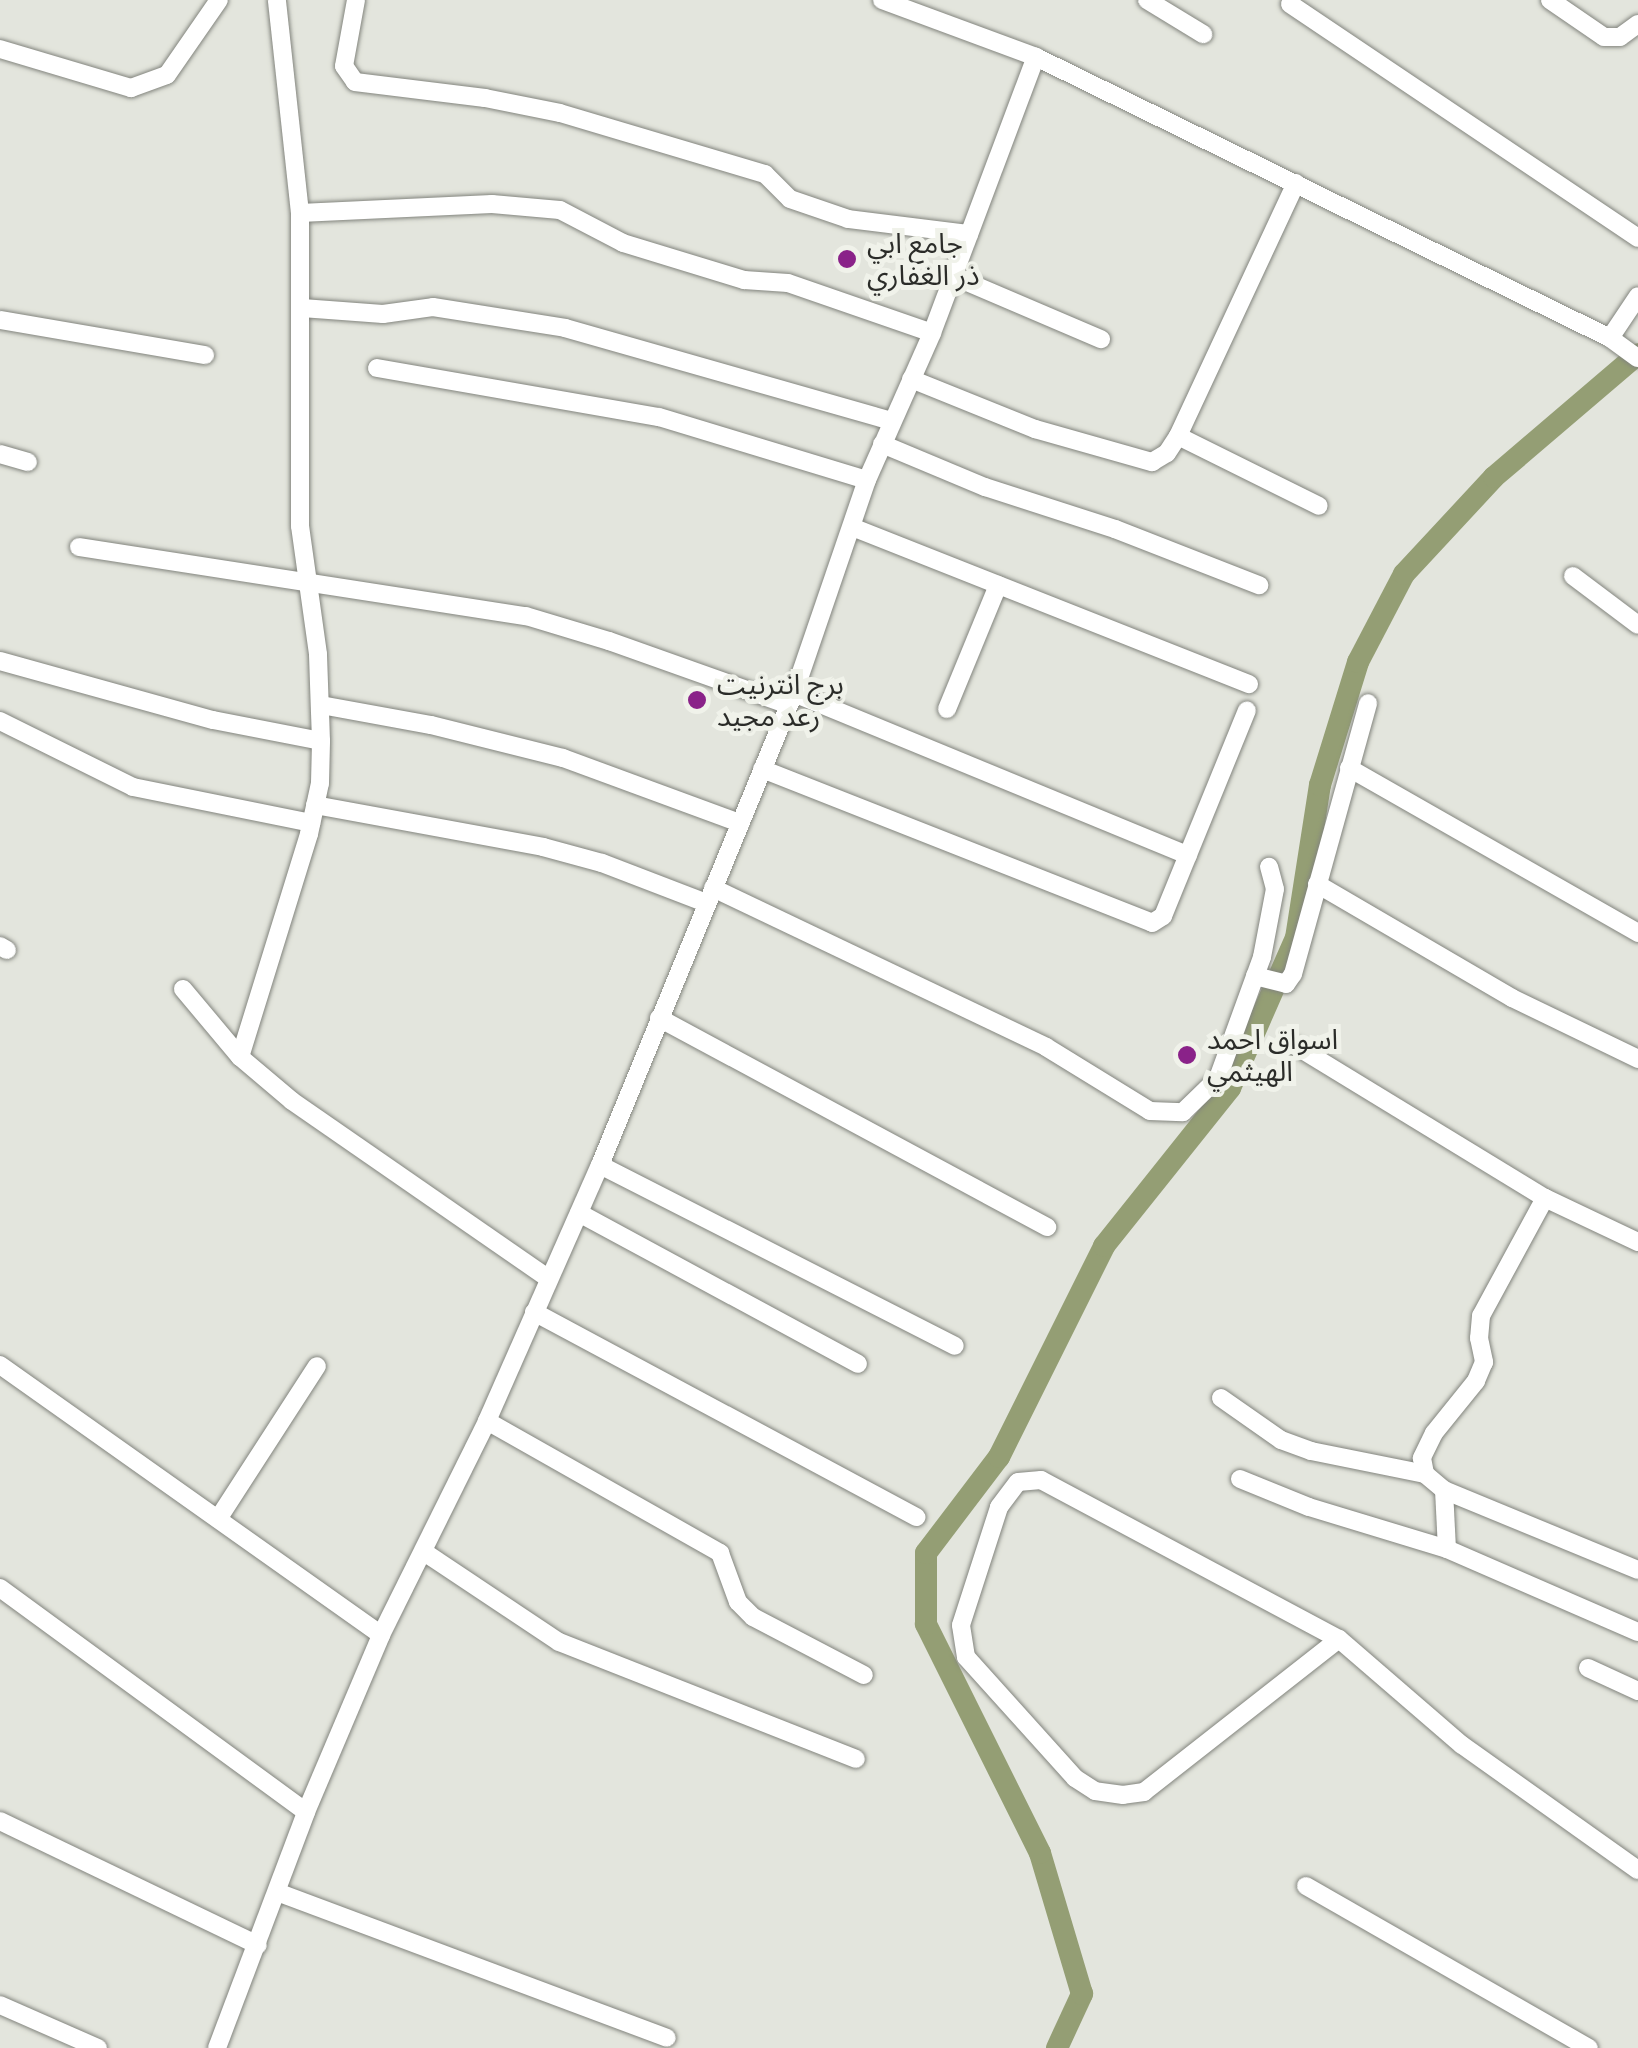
<!DOCTYPE html>
<meta charset="utf-8">
<style>
body{margin:0}
#map{position:relative;width:1638px;height:2048px;overflow:hidden;background:#e3e5dd;font-family:"PT Serif","Noto Sans Arabic",serif}
div>[style]{position:absolute}
.canal>*{height:22px;margin:-11px;padding:0 11px;transform-origin:11px;border-radius:11px;background:#949e74}
.roads{filter:drop-shadow(0 0 2px #82847d) drop-shadow(0 0 2px #82847d)}
.street>*{height:18px;margin:-9px;padding:0 9px;transform-origin:9px;border-radius:9px;background:#fff}
.dots>*{width:28px;height:28px;translate:-50% -50%;box-sizing:border-box;border:5px solid #f0f2ea;border-radius:50%}
span{translate:-50% -50%;white-space:nowrap;text-align:center;line-height:1.15;-webkit-text-stroke:10px #f0f2ea;paint-order:stroke}
.poi-label{font-size:28px;color:#2b2c29}
.left{translate:0 -50%;text-align:left}
</style>
<div id="map">
<div class="canal">
<div style="left:1057px;top:2048px;width:60px;rotate:-65.2deg"></div>
<div style="left:1082px;top:1994px;width:147px;rotate:-106.6deg"></div>
<div style="left:1040px;top:1853px;width:256px;rotate:-116.5deg"></div>
<div style="left:926px;top:1624px;width:71px;rotate:-90deg"></div>
<div style="left:926px;top:1553px;width:121px;rotate:-52.8deg"></div>
<div style="left:999px;top:1457px;width:236px;rotate:-63.5deg"></div>
<div style="left:1104px;top:1246px;width:202px;rotate:-51.4deg"></div>
<div style="left:1230px;top:1088px;width:164px;rotate:-66.3deg"></div>
<div style="left:1296px;top:938px;width:155px;rotate:-81.1deg"></div>
<div style="left:1320px;top:785px;width:129px;rotate:-72.8deg"></div>
<div style="left:1358px;top:662px;width:99px;rotate:-62.4deg"></div>
<div style="left:1404px;top:574px;width:132px;rotate:-47.1deg"></div>
<div style="left:1494px;top:477px;width:189px;rotate:-40.5deg"></div>
</div>
<div class="roads">
<div class="street">
<div style="left:356px;top:0;width:67px;rotate:100.3deg"></div>
<div style="left:344px;top:66px;width:19px;rotate:55deg"></div>
<div style="left:355px;top:82px;width:131px;rotate:7deg"></div>
<div style="left:485px;top:98px;width:76px;rotate:11.3deg"></div>
<div style="left:560px;top:113px;width:214px;rotate:16.6deg"></div>
<div style="left:765px;top:174px;width:35px;rotate:45deg"></div>
<div style="left:790px;top:199px;width:61px;rotate:19deg"></div>
<div style="left:848px;top:219px;width:122px;rotate:7.1deg"></div>
<div style="left:882px;top:0;width:164px;rotate:20.3deg"></div>
<div style="left:1036px;top:57px;width:639px;rotate:26.08deg"></div>
<div style="left:1610px;top:338px;width:34px;rotate:36deg"></div>
<div style="left:1147px;top:0;width:66px;rotate:31.3deg"></div>
<div style="left:1550px;top:0;width:65px;rotate:34.4deg"></div>
<div style="left:1604px;top:37px;width:16px"></div>
<div style="left:1620px;top:37px;width:22px;rotate:-36deg"></div>
<div style="left:1290px;top:4px;width:419px;rotate:33.9deg"></div>
<div style="left:0;top:49px;width:137px;rotate:16.6deg"></div>
<div style="left:131px;top:88px;width:38px;rotate:-20deg"></div>
<div style="left:167px;top:75px;width:91px;rotate:-55.3deg"></div>
<div style="left:300px;top:213px;width:192px;rotate:-2.7deg"></div>
<div style="left:492px;top:204px;width:68px;rotate:5deg"></div>
<div style="left:560px;top:210px;width:71px;rotate:27.6deg"></div>
<div style="left:623px;top:243px;width:127px;rotate:17deg"></div>
<div style="left:744px;top:280px;width:44px;rotate:3.9deg"></div>
<div style="left:788px;top:283px;width:152px;rotate:19.1deg"></div>
<div style="left:953px;top:276px;width:161px;rotate:23.1deg"></div>
<div style="left:302px;top:308px;width:81px;rotate:4.2deg"></div>
<div style="left:383px;top:314px;width:50px;rotate:-8deg"></div>
<div style="left:433px;top:307px;width:134px;rotate:9deg"></div>
<div style="left:565px;top:328px;width:340px;rotate:15.9deg"></div>
<div style="left:0;top:320px;width:208px;rotate:9.7deg"></div>
<div style="left:1610px;top:338px;width:50px;rotate:-56.3deg"></div>
<div style="left:377px;top:368px;width:286px;rotate:9.9deg"></div>
<div style="left:659px;top:417px;width:217px;rotate:16.9deg"></div>
<div style="left:911px;top:379px;width:134px;rotate:22deg"></div>
<div style="left:1035px;top:429px;width:122px;rotate:15.8deg"></div>
<div style="left:1152px;top:462px;width:17px;rotate:-31deg"></div>
<div style="left:1167px;top:453px;width:20px;rotate:-57deg"></div>
<div style="left:1178px;top:436px;width:279px;rotate:-65deg"></div>
<div style="left:1178px;top:436px;width:157px;rotate:26.4deg"></div>
<div style="left:882px;top:444px;width:112px;rotate:22.7deg"></div>
<div style="left:985px;top:487px;width:137px;rotate:17.9deg"></div>
<div style="left:1115px;top:529px;width:155px;rotate:21.3deg"></div>
<div style="left:0;top:454px;width:29px;rotate:16deg"></div>
<div style="left:852px;top:527px;width:427px;rotate:21.6deg"></div>
<div style="left:79px;top:547px;width:452px;rotate:8.8deg"></div>
<div style="left:526px;top:616px;width:87px;rotate:16.8deg"></div>
<div style="left:609px;top:641px;width:191px;rotate:19.6deg"></div>
<div style="left:1573px;top:576px;width:81px;rotate:37deg"></div>
<div style="left:0;top:661px;width:221px;rotate:15.5deg"></div>
<div style="left:213px;top:720px;width:110px;rotate:11deg"></div>
<div style="left:794px;top:693px;width:426px;rotate:22.4deg"></div>
<div style="left:321px;top:705px;width:112px;rotate:10.3deg"></div>
<div style="left:431px;top:725px;width:136px;rotate:14deg"></div>
<div style="left:563px;top:758px;width:189px;rotate:20.2deg"></div>
<div style="left:947px;top:709px;width:134px;rotate:-67.6deg"></div>
<div style="left:0;top:721px;width:148px;rotate:26.4deg"></div>
<div style="left:133px;top:787px;width:182px;rotate:11.4deg"></div>
<div style="left:1349px;top:768px;width:333px;rotate:29.7deg"></div>
<div style="left:762px;top:769px;width:419px;rotate:21.5deg"></div>
<div style="left:1152px;top:923px;width:13px;rotate:-32deg"></div>
<div style="left:1163px;top:916px;width:222px;rotate:-67.8deg"></div>
<div style="left:315px;top:805px;width:232px;rotate:10.4deg"></div>
<div style="left:543px;top:847px;width:61px;rotate:15.2deg"></div>
<div style="left:602px;top:863px;width:111px;rotate:21deg"></div>
<div style="left:1317px;top:884px;width:226px;rotate:30.3deg"></div>
<div style="left:1512px;top:998px;width:140px;rotate:25.8deg"></div>
<div style="left:713px;top:888px;width:369px;rotate:25.5deg"></div>
<div style="left:1046px;top:1047px;width:122px;rotate:31.6deg"></div>
<div style="left:1150px;top:1111px;width:33px;rotate:2deg"></div>
<div style="left:1183px;top:1112px;width:49px;rotate:-44.2deg"></div>
<div style="left:1218px;top:1078px;width:129px;rotate:-70deg"></div>
<div style="left:1262px;top:957px;width:69px;rotate:-79.2deg"></div>
<div style="left:1275px;top:889px;width:23px;rotate:-105deg"></div>
<div style="left:0;top:946px;width:8px;rotate:30deg"></div>
<div style="left:1255px;top:976px;width:32px;rotate:14deg"></div>
<div style="left:1286px;top:984px;width:12px;rotate:-55deg"></div>
<div style="left:1293px;top:974px;width:281px;rotate:-74.5deg"></div>
<div style="left:183px;top:989px;width:89px;rotate:50deg"></div>
<div style="left:240px;top:1057px;width:68px;rotate:40.2deg"></div>
<div style="left:292px;top:1101px;width:311px;rotate:34.7deg"></div>
<div style="left:659px;top:1018px;width:441px;rotate:28.3deg"></div>
<div style="left:1296px;top:1046px;width:292px;rotate:31.4deg"></div>
<div style="left:1545px;top:1198px;width:103px;rotate:25.3deg"></div>
<div style="left:240px;top:1057px;width:233px;rotate:-72.8deg"></div>
<div style="left:309px;top:834px;width:52px;rotate:-77.8deg"></div>
<div style="left:320px;top:783px;width:42px;rotate:-88.6deg"></div>
<div style="left:321px;top:741px;width:87px;rotate:-92deg"></div>
<div style="left:318px;top:654px;width:129px;rotate:-98deg"></div>
<div style="left:300px;top:526px;width:313px;rotate:-90deg"></div>
<div style="left:300px;top:213px;width:214px;rotate:-96.2deg"></div>
<div style="left:600px;top:1165px;width:398px;rotate:27deg"></div>
<div style="left:1545px;top:1198px;width:134px;rotate:118.5deg"></div>
<div style="left:1481px;top:1316px;width:22px;rotate:95deg"></div>
<div style="left:1479px;top:1338px;width:25px;rotate:78deg"></div>
<div style="left:1484px;top:1362px;width:21px;rotate:113deg"></div>
<div style="left:1476px;top:1381px;width:67px;rotate:128.9deg"></div>
<div style="left:1434px;top:1433px;width:28px;rotate:116deg"></div>
<div style="left:1422px;top:1458px;width:16px;rotate:79deg"></div>
<div style="left:1425px;top:1474px;width:25px;rotate:40deg"></div>
<div style="left:1444px;top:1490px;width:210px;rotate:22.4deg"></div>
<div style="left:579px;top:1213px;width:317px;rotate:28.4deg"></div>
<div style="left:534px;top:1312px;width:434px;rotate:28.2deg"></div>
<div style="left:0;top:1365px;width:467px;rotate:35.3deg"></div>
<div style="left:1221px;top:1398px;width:73px;rotate:35deg"></div>
<div style="left:1281px;top:1440px;width:32px;rotate:20deg"></div>
<div style="left:1311px;top:1451px;width:116px;rotate:11.4deg"></div>
<div style="left:487px;top:1421px;width:268px;rotate:29.5deg"></div>
<div style="left:720px;top:1553px;width:52px;rotate:69.8deg"></div>
<div style="left:738px;top:1602px;width:21px;rotate:45deg"></div>
<div style="left:753px;top:1617px;width:125px;rotate:27.6deg"></div>
<div style="left:1240px;top:1479px;width:74px;rotate:22.1deg"></div>
<div style="left:1309px;top:1507px;width:144px;rotate:16.9deg"></div>
<div style="left:1447px;top:1549px;width:208px;rotate:23.5deg"></div>
<div style="left:1444px;top:1490px;width:59px;rotate:87.1deg"></div>
<div style="left:218px;top:1519px;width:182px;rotate:-57.1deg"></div>
<div style="left:424px;top:1552px;width:162px;rotate:33.7deg"></div>
<div style="left:559px;top:1642px;width:319px;rotate:21.5deg"></div>
<div style="left:0;top:1588px;width:379px;rotate:36.2deg"></div>
<div style="left:1339px;top:1639px;width:248px;rotate:141.9deg"></div>
<div style="left:1144px;top:1792px;width:21px;rotate:172deg"></div>
<div style="left:1123px;top:1795px;width:28px;rotate:-172deg"></div>
<div style="left:1095px;top:1791px;width:24px;rotate:-147deg"></div>
<div style="left:1075px;top:1778px;width:163px;rotate:-132deg"></div>
<div style="left:966px;top:1657px;width:32px;rotate:-99deg"></div>
<div style="left:961px;top:1625px;width:124px;rotate:-72.1deg"></div>
<div style="left:999px;top:1507px;width:31px;rotate:-53deg"></div>
<div style="left:1018px;top:1482px;width:23px;rotate:-5deg"></div>
<div style="left:1041px;top:1480px;width:338px;rotate:28.1deg"></div>
<div style="left:1339px;top:1639px;width:162px;rotate:40.8deg"></div>
<div style="left:1462px;top:1745px;width:216px;rotate:35.4deg"></div>
<div style="left:1588px;top:1668px;width:55px;rotate:24.7deg"></div>
<div style="left:0;top:1821px;width:286px;rotate:25.7deg"></div>
<div style="left:1306px;top:1886px;width:326px;rotate:29.8deg"></div>
<div style="left:277px;top:1892px;width:416px;rotate:20.5deg"></div>
<div style="left:0;top:2005px;width:107px;rotate:23.7deg"></div>
<div style="left:217px;top:2048px;width:252px;rotate:-69.3deg"></div>
<div style="left:306px;top:1812px;width:192px;rotate:-67deg"></div>
<div style="left:381px;top:1635px;width:239px;rotate:-63.6deg"></div>
<div style="left:487px;top:1421px;width:280px;rotate:-66.2deg"></div>
<div style="left:600px;top:1165px;width:510px;rotate:-67.66deg"></div>
<div style="left:794px;top:693px;width:225px;rotate:-71.1deg"></div>
<div style="left:867px;top:480px;width:161px;rotate:-66.1deg"></div>
<div style="left:932px;top:333px;width:295px;rotate:-69.4deg"></div>
</div>
</div>
<div class="dots">
<div style="left:847px;top:259px;background:#8a2289"></div>
<div style="left:697px;top:700px;background:#8a2289"></div>
<div style="left:1187px;top:1055px;background:#8a2289"></div>
</div>
<div class="poi-label">
<span class="left" style="left:867px;top:259px">جامع ابي<br>ذر الغفاري</span>
<span class="left" style="left:717px;top:700px">برج انترنيت<br>رعد مجيد</span>
<span class="left" style="left:1207px;top:1055px">اسواق احمد<br>الهيثمي</span>
</div>
</div>
